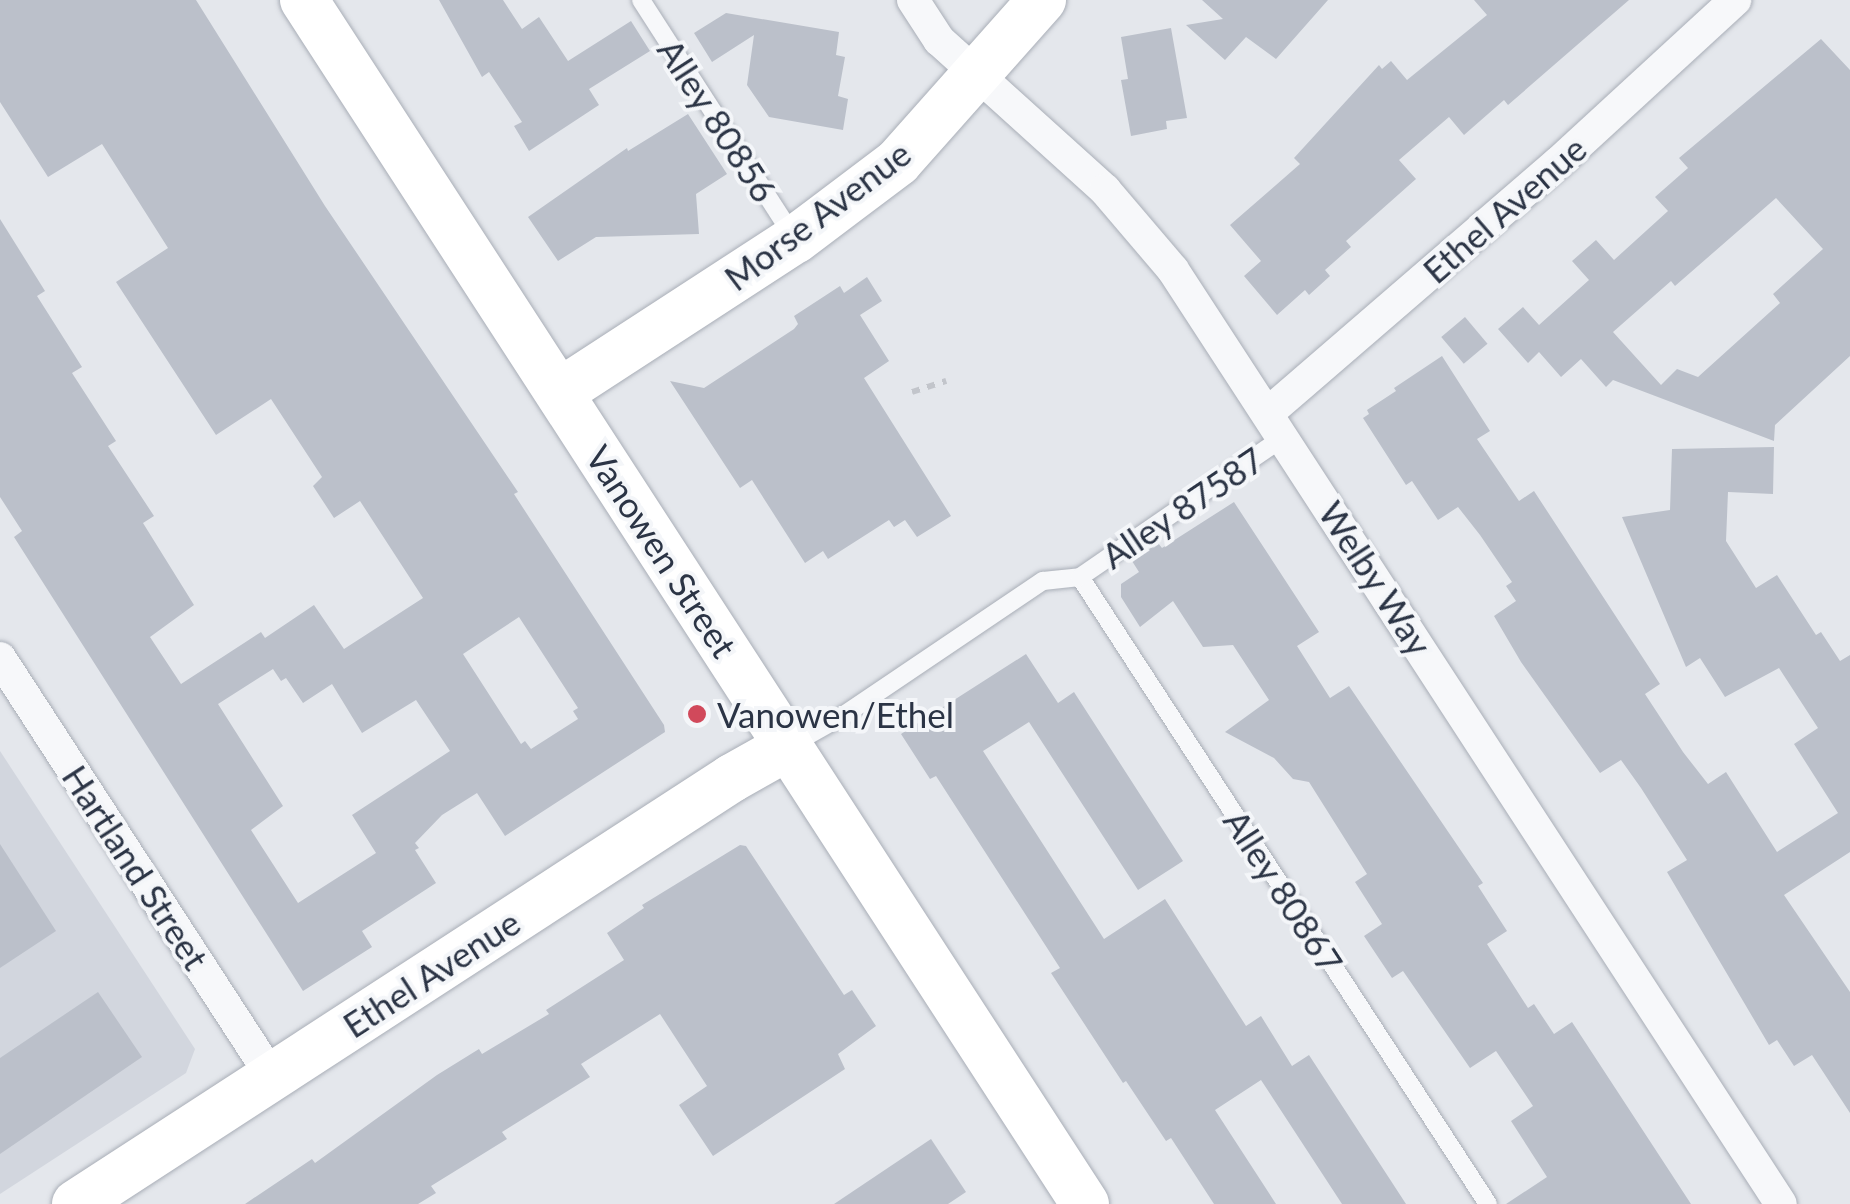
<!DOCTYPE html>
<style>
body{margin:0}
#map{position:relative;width:1850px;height:1204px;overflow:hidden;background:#e4e7ec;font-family:Lato,sans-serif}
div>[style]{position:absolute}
.built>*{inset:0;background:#d2d6de}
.building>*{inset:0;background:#bbc0ca;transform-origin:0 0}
.path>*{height:6px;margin-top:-3px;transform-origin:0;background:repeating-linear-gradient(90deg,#c2c5cb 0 8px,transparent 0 16px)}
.roads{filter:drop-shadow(0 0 2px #a9aeb7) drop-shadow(0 0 2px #a9aeb7)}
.lane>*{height:18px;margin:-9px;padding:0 9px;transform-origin:9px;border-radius:9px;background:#f7f8fa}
.street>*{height:32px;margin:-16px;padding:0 16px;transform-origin:16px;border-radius:16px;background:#f7f8fa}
.secondary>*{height:48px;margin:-24px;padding:0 24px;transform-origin:24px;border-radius:24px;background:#fff}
.dots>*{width:28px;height:28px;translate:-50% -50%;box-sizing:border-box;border:5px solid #f4f6f9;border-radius:50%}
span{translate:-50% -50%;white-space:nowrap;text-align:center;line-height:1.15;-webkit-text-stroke:8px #f4f6f9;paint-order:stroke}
.street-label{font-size:35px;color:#2b3445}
.poi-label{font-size:35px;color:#2b3445}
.left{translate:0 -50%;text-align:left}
</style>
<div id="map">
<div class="built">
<div style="clip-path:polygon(0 751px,195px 1049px,186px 1073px,0 1194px)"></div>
</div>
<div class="building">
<div style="clip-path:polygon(evenodd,0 0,196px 0,325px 206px,518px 492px,514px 494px,664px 725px,665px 732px,505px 836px,477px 793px,442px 815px,415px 843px,419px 848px,415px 850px,436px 883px,362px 931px,372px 947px,303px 991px,14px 537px,22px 531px,0 497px,0 219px,45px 291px,37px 296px,82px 367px,72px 373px,116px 441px,108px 446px,154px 516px,143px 523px,194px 605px,150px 637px,181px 684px,261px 632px,265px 638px,314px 605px,344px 649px,423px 598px,360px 501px,334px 518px,313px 486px,322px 477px,271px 399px,216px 435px,116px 282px,168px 248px,102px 144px,48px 177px,0 102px,0 0,519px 617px,578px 708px,573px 711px,578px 719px,531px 749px,525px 741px,521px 744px,463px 654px,519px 617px,0 0,273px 669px,281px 681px,286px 678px,303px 703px,332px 684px,362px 733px,416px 700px,450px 751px,352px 815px,376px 853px,298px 903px,251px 830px,283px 806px,218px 704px,273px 669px)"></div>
<div style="clip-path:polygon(439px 0,503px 0,522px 29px,539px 17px,568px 61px,631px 21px,650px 51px,589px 89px,599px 105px,529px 151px,514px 126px,522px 122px,489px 72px,482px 77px)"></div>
<div style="clip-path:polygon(1202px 0,1328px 0,1276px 59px,1246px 37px,1225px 60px,1186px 25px,1223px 19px)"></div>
<div style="clip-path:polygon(1474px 0,1629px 0,1508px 105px,1504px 100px,1464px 135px,1449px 117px,1399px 160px,1416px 179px,1346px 241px,1351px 247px,1325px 270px,1330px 276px,1309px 295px,1305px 290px,1277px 315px,1244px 276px,1261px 261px,1230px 225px,1300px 164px,1294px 158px,1379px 65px,1382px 69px,1391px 61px,1407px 80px,1487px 15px)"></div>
<div style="clip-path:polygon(726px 13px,839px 32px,836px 55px,845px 57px,838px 96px,848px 99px,843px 130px,769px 117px,747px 85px,754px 35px,712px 62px,694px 33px)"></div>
<div style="clip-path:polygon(1171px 28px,1187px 118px,1166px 121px,1167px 129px,1131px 136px,1121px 80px,1128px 79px,1121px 37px)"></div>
<div style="clip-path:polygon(evenodd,1821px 39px,1850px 70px,1850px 356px,1775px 425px,1774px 441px,1613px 380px,1606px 387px,1581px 359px,1561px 377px,1539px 352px,1528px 363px,1498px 329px,1523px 307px,1539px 325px,1589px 280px,1572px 261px,1596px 240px,1614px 260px,1668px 211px,1655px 197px,1688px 168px,1679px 158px,1821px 39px,1776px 198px,1823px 249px,1773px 294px,1780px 303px,1698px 377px,1677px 369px,1661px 385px,1613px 332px,1671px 281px,1675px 286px,1776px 198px)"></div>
<div style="clip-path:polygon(688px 114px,727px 174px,696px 194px,699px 234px,596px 237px,558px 261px,528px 217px,627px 148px,628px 151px)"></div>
<div style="clip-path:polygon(867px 277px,882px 301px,860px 315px,889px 361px,864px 378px,951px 516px,917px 537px,905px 520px,894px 527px,889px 520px,828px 559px,823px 551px,805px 563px,752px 480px,740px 488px,670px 381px,704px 388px,794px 329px,798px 324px,794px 316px,840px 286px,844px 293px)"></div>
<div style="left:1465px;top:317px;width:35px;height:31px;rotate:50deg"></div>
<div style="clip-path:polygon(1442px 356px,1490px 431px,1477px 439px,1519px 501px,1534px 491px,1660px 684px,1645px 694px,1683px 752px,1708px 784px,1726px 772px,1777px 852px,1838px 813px,1794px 744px,1818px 728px,1779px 668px,1725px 697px,1700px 658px,1686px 667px,1622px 517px,1670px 510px,1672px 449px,1774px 447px,1773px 494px,1728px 492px,1726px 541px,1756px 588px,1777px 575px,1816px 635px,1821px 632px,1840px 661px,1850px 655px,1850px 852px,1784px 895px,1850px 992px,1850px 1113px,1812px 1055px,1794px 1066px,1777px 1040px,1769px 1045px,1667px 872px,1687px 860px,1641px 788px,1621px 760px,1600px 773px,1521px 662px,1494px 616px,1516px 601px,1506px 586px,1512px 582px,1480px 535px,1458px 507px,1438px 520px,1412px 481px,1406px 485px,1363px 418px,1369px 414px,1367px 410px,1396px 391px,1394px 388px)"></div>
<div style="clip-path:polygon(1234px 502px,1319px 632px,1297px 646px,1330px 698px,1349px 686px,1483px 883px,1478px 886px,1507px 931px,1487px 944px,1528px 1008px,1534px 1004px,1554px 1034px,1572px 1022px,1691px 1204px,1506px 1204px,1547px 1177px,1511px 1121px,1533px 1106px,1496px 1051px,1470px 1068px,1403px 971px,1392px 978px,1364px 936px,1382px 924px,1355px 882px,1367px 874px,1309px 782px,1293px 779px,1274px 758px,1225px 732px,1269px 700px,1233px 645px,1203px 647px,1173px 601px,1140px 627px,1121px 597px,1121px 584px,1139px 572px,1132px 561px,1158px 543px,1162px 548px)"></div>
<div style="clip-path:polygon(1026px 654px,1058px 703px,1074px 692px,1183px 861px,1138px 890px,1029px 722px,983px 751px,1104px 939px,1165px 899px,1246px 1026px,1261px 1016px,1292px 1066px,1309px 1055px,1406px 1204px,1342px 1204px,1261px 1080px,1215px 1110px,1276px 1204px,1214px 1204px,1171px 1138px,1166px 1141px,1126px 1081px,1123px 1083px,1051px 973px,1060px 968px,936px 776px,930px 779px,901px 734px)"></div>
<div style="clip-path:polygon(0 844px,56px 931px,0 968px)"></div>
<div style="clip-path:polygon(740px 845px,746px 846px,844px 995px,852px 990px,876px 1026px,838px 1054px,845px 1069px,713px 1156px,679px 1105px,707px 1086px,660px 1014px,581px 1064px,590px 1077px,502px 1132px,507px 1139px,431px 1186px,436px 1193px,418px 1204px,245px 1204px,312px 1159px,315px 1163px,437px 1075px,479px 1049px,482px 1054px,549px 1014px,546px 1010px,624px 960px,607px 933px,644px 908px,642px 905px)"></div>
<div style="clip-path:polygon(98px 992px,142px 1057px,0 1154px,0 1058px)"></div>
<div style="clip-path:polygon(931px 1139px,966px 1192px,948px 1204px,834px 1204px)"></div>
</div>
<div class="path">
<div style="left:912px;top:392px;width:36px;rotate:-18deg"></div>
</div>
<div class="roads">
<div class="lane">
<div style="left:641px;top:0;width:284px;rotate:57.2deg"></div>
<div style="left:1080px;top:577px;width:748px;rotate:56.95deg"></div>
<div style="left:789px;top:746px;width:63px;rotate:-29.4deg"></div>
<div style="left:844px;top:715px;width:240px;rotate:-34deg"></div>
<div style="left:1043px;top:581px;width:37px;rotate:-6deg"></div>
<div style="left:1080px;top:577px;width:247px;rotate:-34.5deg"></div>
</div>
<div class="street">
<div style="left:913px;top:0;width:48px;rotate:57deg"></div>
<div style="left:939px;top:40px;width:224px;rotate:42.1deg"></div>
<div style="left:1105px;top:190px;width:105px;rotate:49.6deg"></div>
<div style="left:1173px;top:270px;width:1114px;rotate:56.94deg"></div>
<div style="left:1268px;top:413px;width:383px;rotate:-40.8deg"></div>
<div style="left:1558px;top:163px;width:241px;rotate:-42.6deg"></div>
<div style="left:0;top:658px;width:498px;rotate:57deg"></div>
</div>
<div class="secondary">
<div style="left:304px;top:0;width:1435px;rotate:57.03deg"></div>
<div style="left:560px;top:392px;width:281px;rotate:-33deg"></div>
<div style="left:796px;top:239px;width:128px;rotate:-37deg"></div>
<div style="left:898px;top:162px;width:217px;rotate:-48.4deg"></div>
<div style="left:76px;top:1204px;width:782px;rotate:-33deg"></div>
<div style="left:732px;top:778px;width:65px;rotate:-29.3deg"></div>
</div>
</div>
<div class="dots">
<div style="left:697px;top:714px;background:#d1495b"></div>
</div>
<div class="street-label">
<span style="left:718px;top:120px;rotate:57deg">Alley 80856</span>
<span style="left:1504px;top:209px;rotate:-41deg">Ethel Avenue</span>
<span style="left:817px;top:215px;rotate:-37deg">Morse Avenue</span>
<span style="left:1182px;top:507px;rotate:-34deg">Alley 87587</span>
<span style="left:662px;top:551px;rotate:57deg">Vanowen Street</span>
<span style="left:1376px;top:578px;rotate:57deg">Welby Way</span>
<span style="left:136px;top:867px;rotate:57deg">Hartland Street</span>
<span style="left:1284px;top:891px;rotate:57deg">Alley 80867</span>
<span style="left:431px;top:973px;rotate:-33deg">Ethel Avenue</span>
</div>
<div class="poi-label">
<span class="left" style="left:717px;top:714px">Vanowen/Ethel</span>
</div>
</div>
